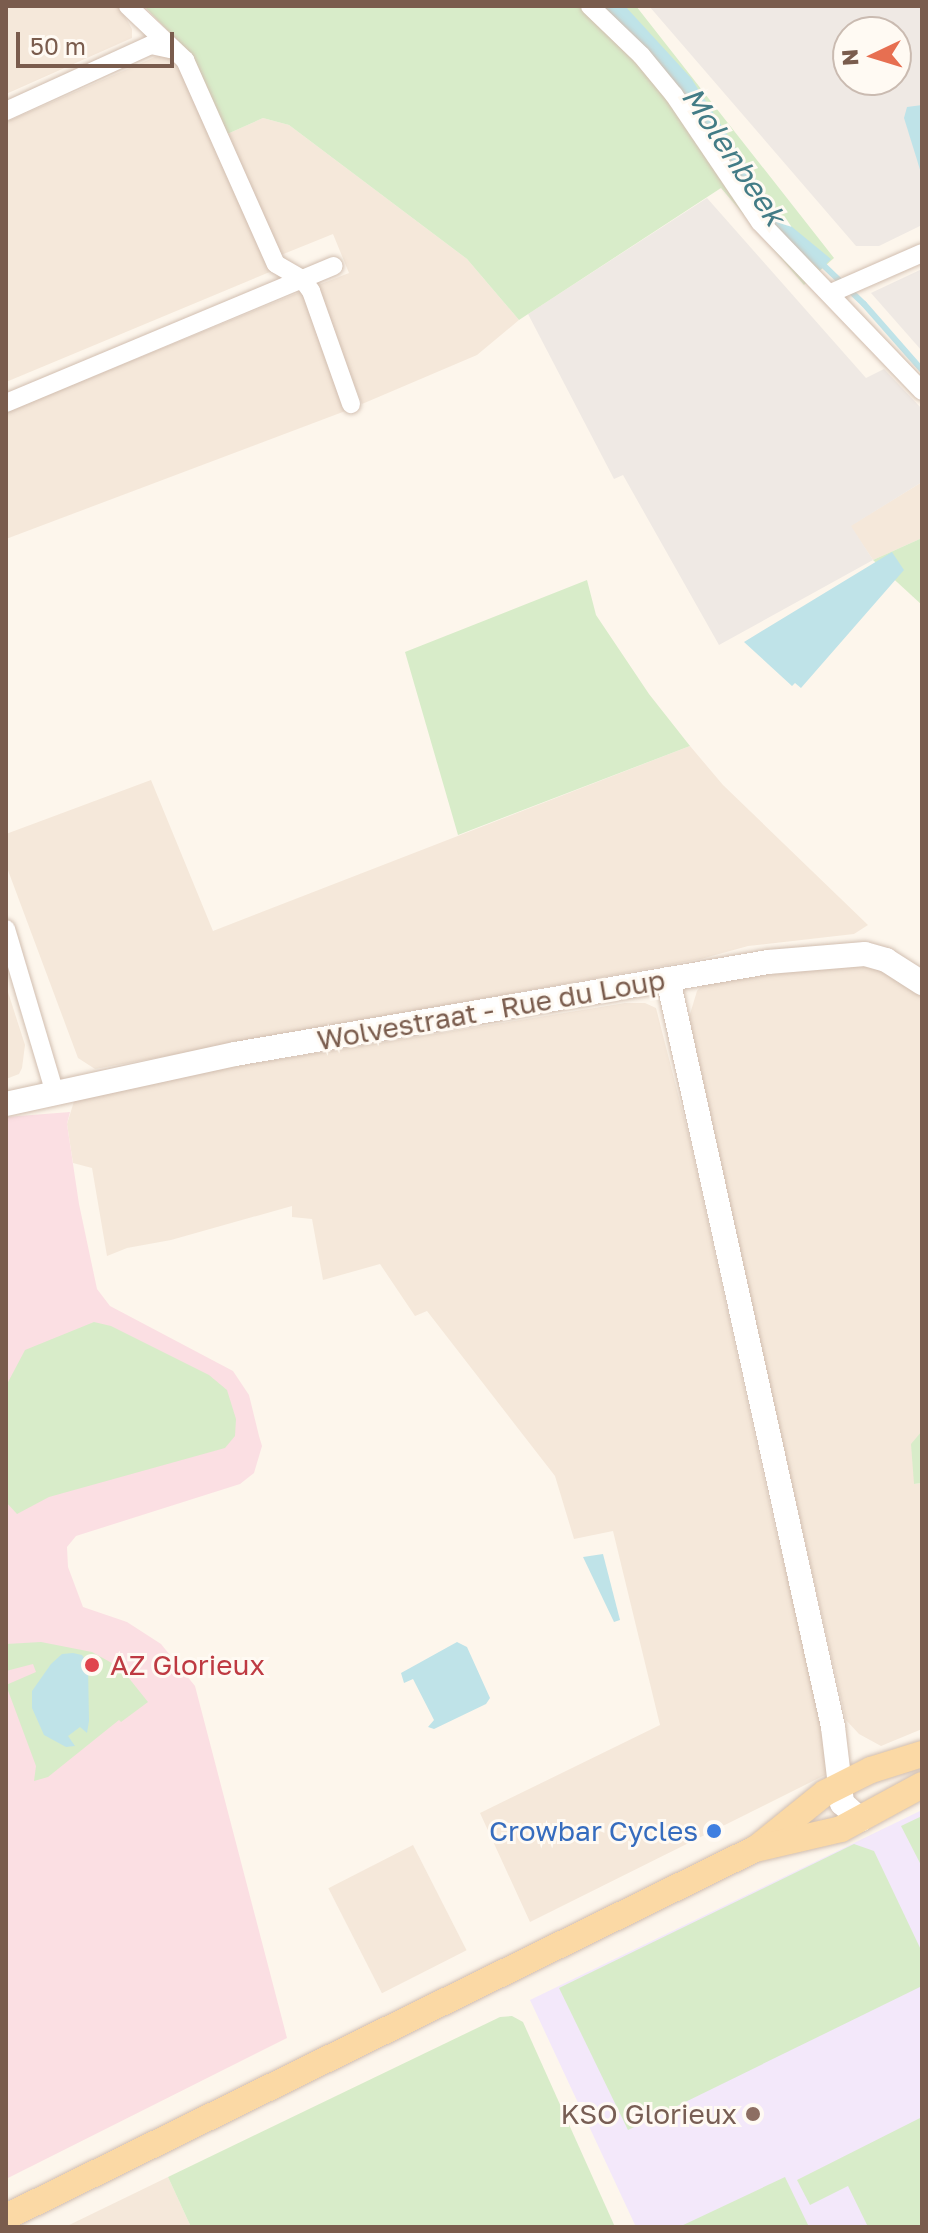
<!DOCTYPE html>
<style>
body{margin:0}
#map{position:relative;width:928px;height:2233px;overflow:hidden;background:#fdf6ec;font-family:"Golos Text",sans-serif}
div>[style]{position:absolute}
.residential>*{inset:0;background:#f5e8da;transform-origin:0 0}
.industrial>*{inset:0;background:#efe9e4}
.education>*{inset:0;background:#f3e8fa}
.medical>*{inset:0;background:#fbdfe3}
.green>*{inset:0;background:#d8ecc9}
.water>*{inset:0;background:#bfe3e8}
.stream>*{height:6px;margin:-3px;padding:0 3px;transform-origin:3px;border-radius:3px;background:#bfe3e8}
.roads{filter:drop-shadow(0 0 2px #d1beb0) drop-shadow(0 0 2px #d1beb0)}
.street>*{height:18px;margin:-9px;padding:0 9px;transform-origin:9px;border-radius:9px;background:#fff}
.secondary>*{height:24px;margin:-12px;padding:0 12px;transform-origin:12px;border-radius:12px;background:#fff}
.primary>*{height:26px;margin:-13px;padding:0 13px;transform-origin:13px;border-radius:13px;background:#fbd9a5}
.dots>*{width:22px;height:22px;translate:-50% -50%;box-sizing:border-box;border:4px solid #fffaf3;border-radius:50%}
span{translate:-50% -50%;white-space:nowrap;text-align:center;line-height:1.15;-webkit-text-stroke:6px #fffaf3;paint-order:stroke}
.street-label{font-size:28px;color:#7a5c4d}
.health-label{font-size:28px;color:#be3a42}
.left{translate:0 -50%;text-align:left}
.shop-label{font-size:28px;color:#366cbe}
.right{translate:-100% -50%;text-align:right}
.education-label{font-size:28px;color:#785e54}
.water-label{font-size:30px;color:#437c86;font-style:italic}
.frame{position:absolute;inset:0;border:8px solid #7a5c4d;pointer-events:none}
.north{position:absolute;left:832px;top:16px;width:80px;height:80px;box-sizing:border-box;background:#fffaf3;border:2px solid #cabbb1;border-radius:50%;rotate:266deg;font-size:22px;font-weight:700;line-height:32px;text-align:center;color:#7a5c4d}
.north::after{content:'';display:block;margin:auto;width:28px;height:36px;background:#e76f51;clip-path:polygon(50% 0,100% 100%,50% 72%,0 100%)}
.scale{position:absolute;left:16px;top:32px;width:158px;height:36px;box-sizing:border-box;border:4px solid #7a5c4d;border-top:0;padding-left:10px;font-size:24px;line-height:28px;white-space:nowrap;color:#7a5c4d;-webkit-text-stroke:6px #fffaf3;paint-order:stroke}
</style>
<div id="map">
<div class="residential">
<div style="clip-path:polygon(6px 6px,119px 6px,132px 29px,132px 38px,6px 94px)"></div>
<div style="clip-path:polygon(164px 53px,179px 60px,277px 269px,6px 382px,6px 122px)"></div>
<div style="clip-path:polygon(263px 118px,289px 125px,467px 259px,519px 320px,477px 355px,362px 404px,316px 286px,349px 273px,333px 234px,281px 255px,225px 135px)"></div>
<div style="clip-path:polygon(305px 290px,348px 410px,6px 539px,6px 412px)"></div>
<div style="clip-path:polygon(922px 482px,922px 538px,873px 560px,850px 526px)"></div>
<div style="clip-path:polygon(690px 746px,723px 785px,868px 925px,854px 934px,748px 946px,701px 959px,95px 1069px,78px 1058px,6px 865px,6px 834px,151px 780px,213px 931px)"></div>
<div style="clip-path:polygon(807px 962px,878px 967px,922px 990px,922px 1431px,915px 1484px,922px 1483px,922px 1729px,881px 1746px,859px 1734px,846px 1720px,687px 1024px,697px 991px,705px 982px)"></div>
<div style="clip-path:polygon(6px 986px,25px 1045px,22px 1068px,19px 1074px,6px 1079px)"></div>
<div style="clip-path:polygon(625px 1003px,645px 1003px,656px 1008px,690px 1141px,774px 1524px,824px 1724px,827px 1774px,530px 1922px,480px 1813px,660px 1725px,613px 1531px,574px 1539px,555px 1476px,427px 1311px,415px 1316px,380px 1264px,323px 1280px,312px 1219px,292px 1217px,292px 1206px,171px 1240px,127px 1248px,107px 1256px,92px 1168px,73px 1163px,67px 1124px,75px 1098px,220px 1069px)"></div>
<div style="left:413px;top:1845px;width:118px;height:95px;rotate:63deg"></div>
<div style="clip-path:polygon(168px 2177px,191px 2227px,65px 2227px)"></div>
</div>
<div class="industrial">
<div style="clip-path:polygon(evenodd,649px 6px,922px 6px,922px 225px,879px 246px,856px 246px,649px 6px,848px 32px,896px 32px,896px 80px,848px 80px,848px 32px)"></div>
<div style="clip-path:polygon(707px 198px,866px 378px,884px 369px,922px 409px,922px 482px,851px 526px,873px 560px,719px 645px,623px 475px,614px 479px,528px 314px)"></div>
<div style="clip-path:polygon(922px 269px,922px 351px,871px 293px)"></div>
</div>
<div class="education">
<div style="clip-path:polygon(922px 1810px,922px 2227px,636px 2227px,530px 2000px)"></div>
</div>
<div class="medical">
<div style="clip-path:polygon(70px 1112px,67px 1124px,79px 1204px,97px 1289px,110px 1306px,233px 1371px,249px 1395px,259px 1436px,262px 1446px,254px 1473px,240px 1484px,76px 1536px,67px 1547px,68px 1567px,83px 1607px,127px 1622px,161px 1644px,195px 1686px,287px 2038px,6px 2179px,6px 1117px)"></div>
</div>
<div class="green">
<div style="clip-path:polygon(144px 6px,636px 6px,834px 258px,804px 285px,721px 188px,519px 320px,467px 259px,289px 125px,263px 118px,225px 135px,185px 48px)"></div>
<div style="clip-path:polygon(922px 538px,922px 605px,873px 560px)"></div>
<div style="clip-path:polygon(587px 580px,596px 615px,649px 694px,690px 746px,458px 835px,405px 652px)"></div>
<div style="clip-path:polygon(94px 1322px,111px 1326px,209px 1375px,227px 1390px,236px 1419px,235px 1436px,225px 1448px,49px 1497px,17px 1514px,6px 1502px,6px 1386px,25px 1350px)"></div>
<div style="clip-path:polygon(922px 1431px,922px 1483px,914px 1484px,911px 1444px)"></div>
<div style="clip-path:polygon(41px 1642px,92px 1652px,110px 1662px,124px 1672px,148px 1702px,121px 1722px,119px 1720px,48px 1777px,34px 1781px,36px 1766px,6px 1685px,36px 1672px,33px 1664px,6px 1671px,6px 1644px)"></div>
<div style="clip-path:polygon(922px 1816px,922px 1867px,901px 1826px)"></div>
<div style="clip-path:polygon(854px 1844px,874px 1851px,922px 1952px,922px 1986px,628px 2130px,559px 1988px)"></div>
<div style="clip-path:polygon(512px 2016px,523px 2022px,615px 2227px,191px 2227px,168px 2177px,500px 2017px)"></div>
<div style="clip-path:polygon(922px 2117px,922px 2227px,868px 2227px,848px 2186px,810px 2205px,797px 2180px)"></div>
<div style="clip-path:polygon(785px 2177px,809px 2227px,679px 2227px)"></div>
</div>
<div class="water">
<div style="clip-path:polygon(602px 6px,625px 6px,691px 78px,780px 217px,831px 259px,820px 270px,762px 216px)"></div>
<div style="clip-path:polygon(922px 105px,922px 176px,904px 118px,907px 107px)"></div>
<div style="clip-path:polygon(892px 552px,904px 570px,801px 688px,795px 683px,792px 686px,744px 642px)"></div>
<div style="clip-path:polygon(603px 1554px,620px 1620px,614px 1622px,583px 1557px)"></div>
<div style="clip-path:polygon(457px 1642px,467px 1647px,490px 1698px,486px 1704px,434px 1729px,428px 1727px,434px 1720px,413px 1679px,404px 1683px,401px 1673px)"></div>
<div style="clip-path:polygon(73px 1653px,82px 1655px,88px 1664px,89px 1721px,87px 1733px,80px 1727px,68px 1736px,75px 1746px,66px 1747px,44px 1735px,32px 1708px,32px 1691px,51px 1664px,62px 1654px)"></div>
</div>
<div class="stream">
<div style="left:819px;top:261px;width:62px;rotate:43.7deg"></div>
<div style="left:864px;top:304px;width:88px;rotate:48.7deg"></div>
</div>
<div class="roads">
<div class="street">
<div style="left:128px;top:6px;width:79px;rotate:43.5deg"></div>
<div style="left:185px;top:60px;width:223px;rotate:66deg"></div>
<div style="left:276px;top:264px;width:30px;rotate:30deg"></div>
<div style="left:302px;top:279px;width:15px;rotate:53deg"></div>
<div style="left:311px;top:291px;width:120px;rotate:70.5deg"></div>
<div style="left:590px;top:6px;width:71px;rotate:43.9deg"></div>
<div style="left:641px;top:55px;width:52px;rotate:50.5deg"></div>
<div style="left:674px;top:95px;width:153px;rotate:55.9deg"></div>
<div style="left:760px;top:222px;width:234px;rotate:46.2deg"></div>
<div style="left:6px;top:111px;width:159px;rotate:-24.5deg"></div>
<div style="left:151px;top:45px;width:19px;rotate:12deg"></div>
<div style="left:831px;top:293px;width:99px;rotate:-23.7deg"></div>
<div style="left:6px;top:403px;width:355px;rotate:-22.7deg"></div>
<div style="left:6px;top:929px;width:171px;rotate:73.4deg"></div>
</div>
<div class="secondary">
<div style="left:668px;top:979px;width:766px;rotate:77.56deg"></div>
<div style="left:833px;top:1727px;width:77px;rotate:83.2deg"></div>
<div style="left:842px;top:1803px;width:25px;rotate:42deg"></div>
<div style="left:6px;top:1104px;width:234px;rotate:-12.3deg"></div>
<div style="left:235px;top:1054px;width:541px;rotate:-9.79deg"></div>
<div style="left:768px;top:962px;width:97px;rotate:-4.7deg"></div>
<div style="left:865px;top:954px;width:22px;rotate:16deg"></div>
<div style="left:886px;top:960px;width:43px;rotate:32.6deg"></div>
</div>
<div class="primary">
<div style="left:758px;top:1847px;width:86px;rotate:-38.9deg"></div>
<div style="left:825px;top:1793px;width:51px;rotate:-26.6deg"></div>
<div style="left:871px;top:1770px;width:53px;rotate:-17.4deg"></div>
<div style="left:6px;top:2217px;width:835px;rotate:-26.17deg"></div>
<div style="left:755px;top:1849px;width:88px;rotate:-13.1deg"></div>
<div style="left:841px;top:1829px;width:92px;rotate:-28.5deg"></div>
</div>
</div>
<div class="dots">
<div style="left:92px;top:1665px;background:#e0444e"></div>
<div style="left:714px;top:1831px;background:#3f7fe0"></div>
<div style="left:753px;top:2114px;background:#8d6e63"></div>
</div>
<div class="street-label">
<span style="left:491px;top:1010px;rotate:-10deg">Wolvestraat - Rue du Loup</span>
</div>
<div class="health-label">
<span class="left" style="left:110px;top:1665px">AZ Glorieux</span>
</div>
<div class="shop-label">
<span class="right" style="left:698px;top:1831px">Crowbar Cycles</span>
</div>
<div class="education-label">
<span class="right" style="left:737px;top:2114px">KSO Glorieux</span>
</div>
<div class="water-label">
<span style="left:734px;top:156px;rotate:56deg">Molenbeek</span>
</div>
<div class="frame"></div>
<div class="north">N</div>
<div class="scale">50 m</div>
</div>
